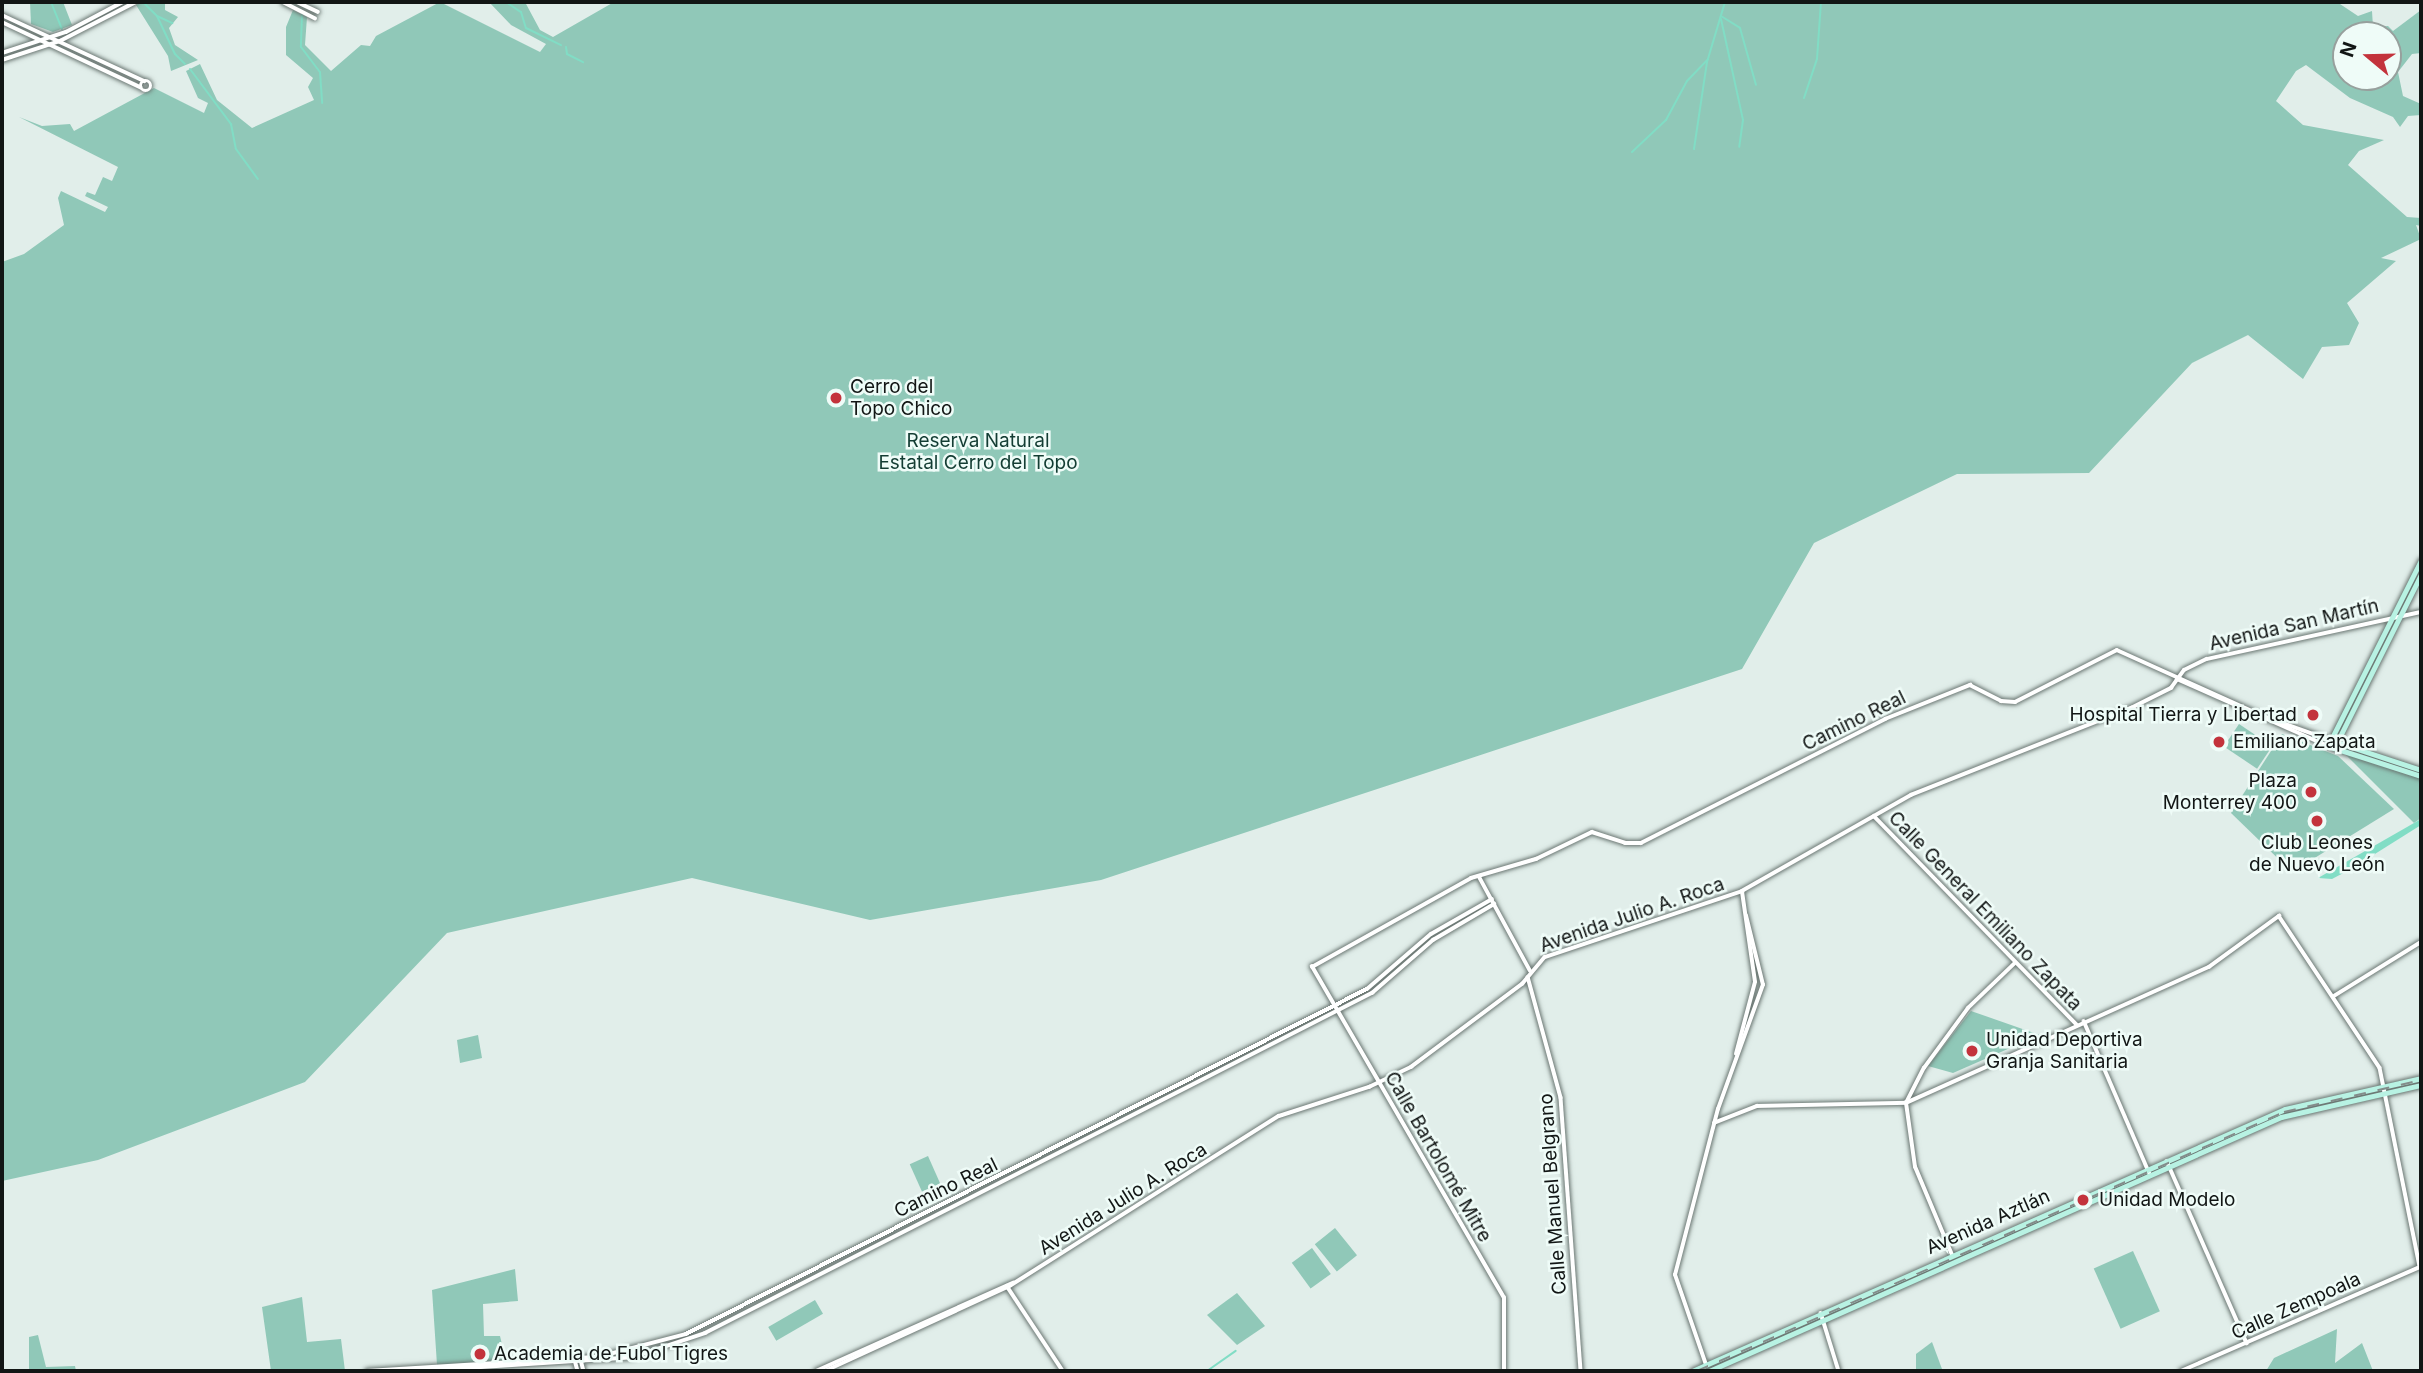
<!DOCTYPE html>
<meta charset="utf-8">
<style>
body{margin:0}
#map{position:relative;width:2423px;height:1373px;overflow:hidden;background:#e1eeea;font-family:Inter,sans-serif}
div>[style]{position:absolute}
.green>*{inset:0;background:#90c8b8;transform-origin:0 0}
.water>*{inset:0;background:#81ddc5}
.stream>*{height:2px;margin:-1px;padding:0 1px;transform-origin:1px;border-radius:1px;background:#81ddc5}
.roads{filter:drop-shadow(0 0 2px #6a7672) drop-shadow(0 0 2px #6a7672)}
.minor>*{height:3.5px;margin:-1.75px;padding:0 1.75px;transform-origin:1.75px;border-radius:1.75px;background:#fff}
.minor>.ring{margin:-1.75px;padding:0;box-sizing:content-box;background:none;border:3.5px solid #fff;border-radius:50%}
.major>*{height:5px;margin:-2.5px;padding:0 2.5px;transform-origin:2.5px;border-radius:2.5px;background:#b8f2e3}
.rail>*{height:2px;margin-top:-1px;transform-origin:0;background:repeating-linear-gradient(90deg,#838c8a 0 12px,transparent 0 24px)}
.dots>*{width:19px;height:19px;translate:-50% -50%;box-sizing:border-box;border:4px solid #effcf8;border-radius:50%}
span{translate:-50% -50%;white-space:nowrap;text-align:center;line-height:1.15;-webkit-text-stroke:5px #effcf8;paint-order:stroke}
.poi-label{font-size:19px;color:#121615}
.left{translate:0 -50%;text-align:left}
.right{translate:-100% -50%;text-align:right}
.park-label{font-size:19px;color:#133d33}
.street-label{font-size:19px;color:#121615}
.frame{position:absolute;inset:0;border:4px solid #121615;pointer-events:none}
.north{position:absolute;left:2332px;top:21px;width:70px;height:70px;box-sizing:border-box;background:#effcf8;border:2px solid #97a09d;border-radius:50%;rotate:289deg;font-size:19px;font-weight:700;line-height:28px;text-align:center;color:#121615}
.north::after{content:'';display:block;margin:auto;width:24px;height:32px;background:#c3333c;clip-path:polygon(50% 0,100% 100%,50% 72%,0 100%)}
</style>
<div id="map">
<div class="green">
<div style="clip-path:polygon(30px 2px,63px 2px,72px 25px,53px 32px,31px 24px)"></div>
<div style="clip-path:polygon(142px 2px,165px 2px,165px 10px,178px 17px,169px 28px,175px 45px,198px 60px,171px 71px,168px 56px,136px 5px)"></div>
<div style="clip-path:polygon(evenodd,440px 2px,540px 52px,546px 44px,511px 25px,489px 2px,525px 2px,540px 30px,553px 37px,614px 2px,2337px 2px,2358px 16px,2372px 11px,2373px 27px,2388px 26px,2393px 31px,2421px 10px,2421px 53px,2412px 54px,2398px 72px,2403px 96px,2421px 104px,2421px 115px,2408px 116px,2400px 127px,2393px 117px,2350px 98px,2306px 65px,2296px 71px,2276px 101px,2303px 125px,2384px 140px,2359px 151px,2348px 165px,2407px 217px,2421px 218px,2421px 226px,2416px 225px,2421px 239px,2381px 258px,2396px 261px,2347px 303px,2359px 323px,2349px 345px,2322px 347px,2303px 379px,2248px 335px,2192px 363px,2089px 473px,1957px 474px,1814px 543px,1742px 669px,1101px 880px,870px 920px,692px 878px,447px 933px,305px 1082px,98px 1160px,2px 1181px,2px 262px,24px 254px,64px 225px,58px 198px,61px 191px,105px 212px,108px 207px,85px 196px,87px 192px,95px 195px,103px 177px,112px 181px,118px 167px,19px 117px,42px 126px,70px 124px,74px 131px,154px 88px,204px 113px,208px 103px,198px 98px,186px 71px,200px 64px,217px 100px,252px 128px,314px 100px,308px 87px,313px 78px,286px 55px,286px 27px,293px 10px,307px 17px,305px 45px,331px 71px,361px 45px,370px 46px,376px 36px,440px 2px,2346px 35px,2388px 35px,2388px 77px,2346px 77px,2346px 35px)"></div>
<div style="left:2239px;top:724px;width:40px;height:27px;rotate:34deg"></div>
<div style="clip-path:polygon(2282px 734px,2338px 756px,2394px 809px,2292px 872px,2231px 813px)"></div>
<div style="clip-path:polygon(2344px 753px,2421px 778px,2421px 818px,2414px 823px)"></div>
<div style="clip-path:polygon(1971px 1011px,2040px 1035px,1953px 1073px,1928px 1066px)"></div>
<div style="clip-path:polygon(478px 1035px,482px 1058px,460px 1063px,457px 1040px)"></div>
<div style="left:928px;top:1156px;width:30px;height:20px;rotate:66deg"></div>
<div style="left:1335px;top:1228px;width:35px;height:26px;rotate:51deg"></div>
<div style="left:1312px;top:1248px;width:32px;height:25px;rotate:54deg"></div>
<div style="left:2133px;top:1251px;width:66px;height:43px;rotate:66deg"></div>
<div style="clip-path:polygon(515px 1269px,518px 1301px,483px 1304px,484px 1336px,500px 1336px,506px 1361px,437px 1365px,432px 1290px)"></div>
<div style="clip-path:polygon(1237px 1293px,1265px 1326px,1237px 1345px,1207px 1315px)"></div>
<div style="clip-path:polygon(302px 1297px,307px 1342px,341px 1339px,345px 1371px,271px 1371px,262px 1307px)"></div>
<div style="left:815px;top:1300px;width:16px;height:54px;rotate:60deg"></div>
<div style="clip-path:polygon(2337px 1329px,2335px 1363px,2362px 1343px,2373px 1371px,2266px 1371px,2274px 1358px)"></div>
<div style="clip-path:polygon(38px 1335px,46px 1367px,75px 1366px,76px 1371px,29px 1371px,29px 1337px)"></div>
<div style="clip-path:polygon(1932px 1342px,1942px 1369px,1916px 1371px,1916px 1354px)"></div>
</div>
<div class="water">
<div style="clip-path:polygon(2421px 819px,2421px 825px,2351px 869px,2332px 879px,2318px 878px)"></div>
</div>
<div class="stream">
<div style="left:51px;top:2px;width:29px;rotate:68deg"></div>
<div style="left:506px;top:2px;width:18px;rotate:34deg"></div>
<div style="left:521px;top:12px;width:17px;rotate:73deg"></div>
<div style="left:526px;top:28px;width:39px;rotate:26deg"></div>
<div style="left:144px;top:3px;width:18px;rotate:45deg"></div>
<div style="left:157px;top:16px;width:42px;rotate:64.7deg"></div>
<div style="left:175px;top:54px;width:14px;rotate:45deg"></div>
<div style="left:302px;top:14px;width:33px;rotate:92deg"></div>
<div style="left:301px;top:47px;width:31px;rotate:53deg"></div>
<div style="left:320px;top:72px;width:31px;rotate:86deg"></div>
<div style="left:157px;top:16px;width:17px;rotate:25deg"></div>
<div style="left:1721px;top:16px;width:22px;rotate:32deg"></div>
<div style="left:1740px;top:28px;width:59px;rotate:74.3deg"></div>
<div style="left:1721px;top:19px;width:103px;rotate:77.7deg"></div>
<div style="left:1743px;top:120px;width:27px;rotate:98deg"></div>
<div style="left:566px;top:47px;width:7px;rotate:82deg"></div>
<div style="left:567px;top:54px;width:18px;rotate:27deg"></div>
<div style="left:190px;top:69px;width:69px;rotate:53.3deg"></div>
<div style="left:231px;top:124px;width:25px;rotate:79deg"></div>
<div style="left:236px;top:149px;width:37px;rotate:54deg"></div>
<div style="left:1804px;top:98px;width:41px;rotate:-71.6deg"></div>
<div style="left:1817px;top:59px;width:57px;rotate:-86deg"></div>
<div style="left:1694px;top:149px;width:88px;rotate:-81.5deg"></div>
<div style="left:1707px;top:62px;width:63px;rotate:-73.3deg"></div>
<div style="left:1632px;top:152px;width:47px;rotate:-43.3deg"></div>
<div style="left:1666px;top:120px;width:44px;rotate:-61.7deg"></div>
<div style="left:1687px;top:81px;width:30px;rotate:-46deg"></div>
<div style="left:1207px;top:1371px;width:35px;rotate:-35deg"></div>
</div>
<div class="roads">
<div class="minor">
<div style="left:283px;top:2px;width:36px;rotate:27deg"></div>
<div style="left:297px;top:2px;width:23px;rotate:25deg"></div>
<div style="left:2px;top:15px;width:157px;rotate:24.9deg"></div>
<div style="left:2px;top:22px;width:153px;rotate:25.2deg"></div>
<div style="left:2px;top:53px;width:67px;rotate:-18.2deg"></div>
<div style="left:66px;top:32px;width:64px;rotate:-27.8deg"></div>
<div style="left:2px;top:60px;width:61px;rotate:-18.1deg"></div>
<div style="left:60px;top:41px;width:85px;rotate:-27.2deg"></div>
<div class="ring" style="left:140.5px;top:80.5px;width:7.5px;height:7.5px"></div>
<div style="left:2177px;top:679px;width:165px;rotate:23.9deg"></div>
<div style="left:1874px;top:816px;width:291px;rotate:45.8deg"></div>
<div style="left:1480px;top:878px;width:105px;rotate:61.5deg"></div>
<div style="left:1528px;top:977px;width:125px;rotate:74.7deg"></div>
<div style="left:1561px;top:1098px;width:274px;rotate:85.8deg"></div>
<div style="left:2334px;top:996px;width:102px;rotate:-31.8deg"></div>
<div style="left:2084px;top:1021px;width:167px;rotate:66.7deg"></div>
<div style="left:1736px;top:1054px;width:74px;rotate:-75.2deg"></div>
<div style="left:1755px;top:982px;width:91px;rotate:-98.2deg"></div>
<div style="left:1714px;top:1123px;width:46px;rotate:-21.6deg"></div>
<div style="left:1757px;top:1106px;width:149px;rotate:-1.2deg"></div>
<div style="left:1906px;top:1103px;width:332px;rotate:-24.2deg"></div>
<div style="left:2209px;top:967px;width:87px;rotate:-36.1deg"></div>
<div style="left:2279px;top:916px;width:182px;rotate:56.4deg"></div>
<div style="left:2380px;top:1068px;width:203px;rotate:78.6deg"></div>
<div style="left:2167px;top:1161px;width:199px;rotate:66.3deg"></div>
<div style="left:1952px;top:1255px;width:95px;rotate:-112.8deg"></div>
<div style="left:1915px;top:1167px;width:65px;rotate:-98deg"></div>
<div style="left:1906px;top:1103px;width:39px;rotate:-63deg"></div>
<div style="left:1924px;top:1068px;width:74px;rotate:-53.7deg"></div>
<div style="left:1968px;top:1008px;width:65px;rotate:-43.8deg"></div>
<div style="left:1007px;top:1286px;width:102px;rotate:56.6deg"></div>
<div style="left:1821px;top:1313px;width:61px;rotate:72.8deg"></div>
<div style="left:575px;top:1360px;width:11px;rotate:75deg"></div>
<div style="left:581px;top:1360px;width:11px;rotate:75deg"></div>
<div style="left:1706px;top:1365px;width:95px;rotate:-109deg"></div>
<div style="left:1675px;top:1275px;width:171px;rotate:-75.5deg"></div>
<div style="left:1718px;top:1109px;width:132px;rotate:-70.1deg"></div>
<div style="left:1763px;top:985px;width:71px;rotate:-103.8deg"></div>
<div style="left:367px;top:1371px;width:231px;rotate:-3.5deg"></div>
<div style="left:598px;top:1357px;width:91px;rotate:-14.6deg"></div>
<div style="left:686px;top:1334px;width:763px;rotate:-26.87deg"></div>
<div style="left:1367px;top:989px;width:84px;rotate:-40.7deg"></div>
<div style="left:1431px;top:934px;width:70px;rotate:-29.8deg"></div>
<div style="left:419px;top:1371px;width:214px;rotate:-3.7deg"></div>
<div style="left:633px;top:1357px;width:76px;rotate:-18.4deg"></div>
<div style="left:705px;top:1333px;width:749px;rotate:-27.01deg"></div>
<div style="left:1372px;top:993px;width:81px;rotate:-41deg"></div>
<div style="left:1433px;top:940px;width:71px;rotate:-30.5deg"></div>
<div style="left:816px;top:1371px;width:216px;rotate:-24.1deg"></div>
<div style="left:825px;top:1371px;width:201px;rotate:-24.7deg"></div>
<div style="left:1008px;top:1287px;width:320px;rotate:-32.3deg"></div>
<div style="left:1279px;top:1116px;width:95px;rotate:-17.9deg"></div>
<div style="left:1369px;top:1087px;width:47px;rotate:-25.5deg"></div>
<div style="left:1411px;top:1067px;width:139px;rotate:-36.8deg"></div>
<div style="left:1522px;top:984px;width:35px;rotate:-50deg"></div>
<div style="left:1545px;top:957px;width:208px;rotate:-18.5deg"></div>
<div style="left:1742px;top:891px;width:194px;rotate:-29.6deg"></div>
<div style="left:1911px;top:795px;width:237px;rotate:-21.6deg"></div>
<div style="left:2131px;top:708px;width:45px;rotate:-26.6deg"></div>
<div style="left:2171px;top:688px;width:22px;rotate:-54deg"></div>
<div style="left:2184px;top:670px;width:25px;rotate:-26deg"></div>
<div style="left:2207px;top:659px;width:219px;rotate:-12.4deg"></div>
<div style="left:1504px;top:1371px;width:73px;rotate:-90deg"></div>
<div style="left:1504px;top:1298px;width:383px;rotate:-120.1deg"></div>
<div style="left:1312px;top:967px;width:182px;rotate:-29.2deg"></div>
<div style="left:1471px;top:878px;width:68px;rotate:-16.3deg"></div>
<div style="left:1536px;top:859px;width:62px;rotate:-25.7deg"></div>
<div style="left:1592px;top:832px;width:35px;rotate:18deg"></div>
<div style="left:1625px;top:843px;width:16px"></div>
<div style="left:1641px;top:843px;width:274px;rotate:-26.9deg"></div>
<div style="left:1885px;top:719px;width:92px;rotate:-21.8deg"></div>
<div style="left:1970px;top:685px;width:35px;rotate:27deg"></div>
<div style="left:2001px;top:701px;width:14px;rotate:4deg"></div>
<div style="left:2015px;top:702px;width:114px;rotate:-27deg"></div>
<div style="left:2117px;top:650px;width:160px;rotate:24.3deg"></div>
<div style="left:2263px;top:716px;width:71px;rotate:19.7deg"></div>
<div style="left:2181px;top:1371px;width:261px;rotate:-23.5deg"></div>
</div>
<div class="major">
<div style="left:2421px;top:560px;width:208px;rotate:116.6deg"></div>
<div style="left:2328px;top:746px;width:98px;rotate:17.9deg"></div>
<div style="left:2333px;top:741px;width:93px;rotate:18.2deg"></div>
<div style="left:2334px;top:748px;width:195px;rotate:-63.4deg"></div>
<div style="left:1692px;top:1371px;width:648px;rotate:-23.84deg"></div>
<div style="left:2285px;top:1109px;width:139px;rotate:-12.8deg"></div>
<div style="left:1709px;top:1371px;width:626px;rotate:-23.94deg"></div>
<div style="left:2281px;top:1117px;width:144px;rotate:-12.9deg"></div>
</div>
</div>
<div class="rail">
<div style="left:1697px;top:1371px;width:642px;rotate:-23.81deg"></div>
<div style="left:2284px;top:1112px;width:141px;rotate:-13.1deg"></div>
</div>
<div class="dots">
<div style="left:836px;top:398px;background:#c3333c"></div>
<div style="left:2313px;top:715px;background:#c3333c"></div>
<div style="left:2219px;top:742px;background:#c3333c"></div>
<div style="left:2311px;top:792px;background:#c3333c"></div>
<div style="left:2317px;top:821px;background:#c3333c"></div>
<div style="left:1972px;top:1051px;background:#c3333c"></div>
<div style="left:2083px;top:1200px;background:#c3333c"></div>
<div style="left:480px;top:1354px;background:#c3333c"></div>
</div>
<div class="poi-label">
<span class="left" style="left:850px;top:398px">Cerro del<br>Topo Chico</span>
<span class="right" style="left:2297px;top:715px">Hospital Tierra y Libertad</span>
<span class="left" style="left:2233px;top:742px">Emiliano Zapata</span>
<span class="right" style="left:2297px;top:792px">Plaza<br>Monterrey 400</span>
<span style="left:2317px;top:854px">Club Leones<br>de Nuevo León</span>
<span class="left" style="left:1986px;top:1051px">Unidad Deportiva<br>Granja Sanitaria</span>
<span class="left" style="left:2099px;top:1200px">Unidad Modelo</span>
<span class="left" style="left:494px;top:1354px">Academia de Fubol Tigres</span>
</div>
<div class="park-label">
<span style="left:978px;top:452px">Reserva Natural<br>Estatal Cerro del Topo</span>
</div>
<div class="street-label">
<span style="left:2294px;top:625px;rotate:-13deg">Avenida San Martín</span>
<span style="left:1854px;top:721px;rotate:-26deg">Camino Real</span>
<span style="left:1985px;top:911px;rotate:46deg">Calle General Emiliano Zapata</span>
<span style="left:1632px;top:915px;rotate:-19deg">Avenida Julio A. Roca</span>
<span style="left:1438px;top:1157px;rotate:60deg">Calle Bartolomé Mitre</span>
<span style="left:946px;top:1188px;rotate:-26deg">Camino Real</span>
<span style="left:1553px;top:1194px;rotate:-94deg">Calle Manuel Belgrano</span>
<span style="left:1123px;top:1199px;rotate:-32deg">Avenida Julio A. Roca</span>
<span style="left:1988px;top:1222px;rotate:-24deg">Avenida Aztlán</span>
<span style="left:2296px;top:1306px;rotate:-24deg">Calle Zempoala</span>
</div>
<div class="frame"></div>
<div class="north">N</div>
</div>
